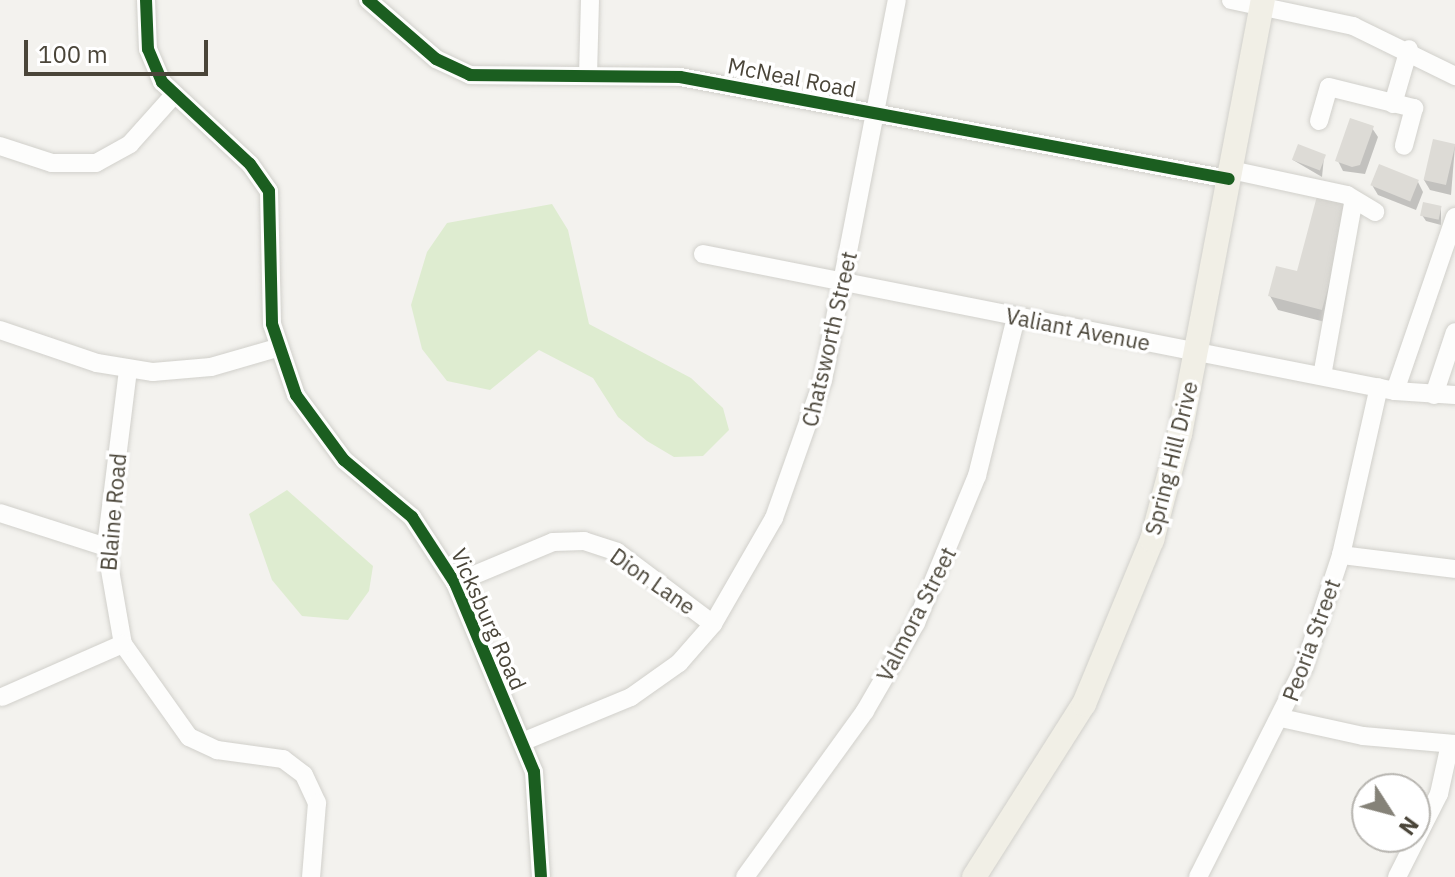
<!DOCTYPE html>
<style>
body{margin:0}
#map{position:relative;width:1455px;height:877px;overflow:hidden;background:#f3f2ee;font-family:"IBM Plex Sans",sans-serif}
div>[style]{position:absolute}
.green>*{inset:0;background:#deecd0}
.shadow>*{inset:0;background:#0003}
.building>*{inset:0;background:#dddbd6;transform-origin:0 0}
.roads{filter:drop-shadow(0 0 2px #d1d0cb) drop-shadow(0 0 2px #d1d0cb)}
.minor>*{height:18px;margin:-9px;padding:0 9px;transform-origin:9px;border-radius:9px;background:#fdfdfc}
.major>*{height:24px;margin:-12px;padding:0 12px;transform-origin:12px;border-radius:12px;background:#f1efe6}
.cycleway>*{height:12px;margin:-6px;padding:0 6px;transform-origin:6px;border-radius:6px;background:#1b5e20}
span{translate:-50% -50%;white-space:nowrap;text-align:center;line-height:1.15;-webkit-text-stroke:7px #fff;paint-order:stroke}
.street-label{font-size:22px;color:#4a4539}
.north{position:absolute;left:1351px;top:773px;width:80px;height:80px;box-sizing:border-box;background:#fff;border:2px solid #b7b5b0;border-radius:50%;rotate:126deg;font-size:22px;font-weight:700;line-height:32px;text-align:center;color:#4a4539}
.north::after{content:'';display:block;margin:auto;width:28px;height:36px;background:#858278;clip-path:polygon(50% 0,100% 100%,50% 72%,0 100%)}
.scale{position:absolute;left:24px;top:40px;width:184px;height:36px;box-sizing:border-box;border:4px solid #4a4539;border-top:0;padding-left:10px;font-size:24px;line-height:28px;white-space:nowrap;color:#4a4539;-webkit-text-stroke:6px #fff;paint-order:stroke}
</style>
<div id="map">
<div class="green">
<div style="clip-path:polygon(552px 204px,568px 230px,589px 324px,691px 378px,723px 408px,729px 430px,703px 456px,674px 457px,647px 441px,618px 417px,593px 378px,539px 350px,490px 390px,447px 381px,422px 349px,411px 305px,427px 252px,447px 223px)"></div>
<div style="clip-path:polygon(287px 490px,373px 566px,369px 591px,348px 620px,302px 616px,272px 580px,249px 514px)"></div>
</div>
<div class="shadow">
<div style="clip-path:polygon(1372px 128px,1378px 137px,1365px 174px,1343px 171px,1338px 161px)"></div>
<div style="clip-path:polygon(1435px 141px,1455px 146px,1451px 195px,1430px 190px,1424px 180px)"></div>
<div style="clip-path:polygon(1324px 157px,1322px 177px,1293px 160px)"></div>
<div style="clip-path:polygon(1418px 182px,1423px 192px,1416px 210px,1378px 195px,1372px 185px)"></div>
<div style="clip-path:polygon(1349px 206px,1329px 323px,1278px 310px,1270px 296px,1299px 273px)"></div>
<div style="clip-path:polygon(1441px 208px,1441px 225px,1426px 221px,1422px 215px)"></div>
</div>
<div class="building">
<div style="clip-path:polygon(1350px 118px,1374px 126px,1360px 165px,1352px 167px,1335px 161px)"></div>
<div style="left:1433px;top:139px;width:23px;height:42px;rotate:13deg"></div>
<div style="left:1298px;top:144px;width:30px;height:17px;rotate:21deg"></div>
<div style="left:1379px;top:164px;width:43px;height:23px;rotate:22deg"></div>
<div style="clip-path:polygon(1317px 196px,1350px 205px,1322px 310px,1268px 296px,1276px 266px,1297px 271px)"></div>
<div style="left:1423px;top:202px;width:19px;height:14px;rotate:12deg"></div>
</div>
<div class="roads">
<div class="minor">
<div style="left:146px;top:0;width:49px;rotate:87.7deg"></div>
<div style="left:148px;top:49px;width:36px;rotate:67deg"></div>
<div style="left:162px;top:82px;width:120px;rotate:43deg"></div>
<div style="left:250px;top:164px;width:33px;rotate:55deg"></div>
<div style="left:269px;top:191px;width:133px;rotate:88.7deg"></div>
<div style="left:272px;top:324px;width:75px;rotate:71.3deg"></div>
<div style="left:296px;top:395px;width:81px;rotate:53.6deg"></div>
<div style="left:344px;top:460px;width:89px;rotate:40deg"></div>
<div style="left:412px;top:517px;width:79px;rotate:56.9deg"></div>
<div style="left:455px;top:583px;width:205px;rotate:67.3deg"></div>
<div style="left:534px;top:772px;width:105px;rotate:86.2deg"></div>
<div style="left:368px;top:0;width:90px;rotate:40.9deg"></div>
<div style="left:436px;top:59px;width:38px;rotate:25deg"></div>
<div style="left:470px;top:75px;width:210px;rotate:0.5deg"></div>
<div style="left:680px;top:77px;width:558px;rotate:10.53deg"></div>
<div style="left:1231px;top:0;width:125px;rotate:12deg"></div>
<div style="left:1353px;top:26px;width:114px;rotate:26.1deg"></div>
<div style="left:588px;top:76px;width:76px;rotate:-88.5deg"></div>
<div style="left:1393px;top:104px;width:57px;rotate:-73.8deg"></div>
<div style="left:1319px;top:121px;width:35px;rotate:-74deg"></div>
<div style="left:1329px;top:87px;width:88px;rotate:13.9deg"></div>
<div style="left:1414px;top:108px;width:39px;rotate:105deg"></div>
<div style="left:0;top:146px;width:55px;rotate:18.1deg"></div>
<div style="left:52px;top:163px;width:44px"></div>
<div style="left:96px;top:163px;width:39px;rotate:-29deg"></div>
<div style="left:130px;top:144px;width:64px;rotate:-48.1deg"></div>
<div style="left:1231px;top:170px;width:119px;rotate:12.2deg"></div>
<div style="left:1347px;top:195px;width:33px;rotate:31deg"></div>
<div style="left:703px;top:254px;width:705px;rotate:11.2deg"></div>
<div style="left:1395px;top:391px;width:60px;rotate:3.8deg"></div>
<div style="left:0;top:330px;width:102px;rotate:18.8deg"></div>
<div style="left:97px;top:363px;width:57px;rotate:9.1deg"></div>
<div style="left:153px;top:372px;width:58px;rotate:-4.9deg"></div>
<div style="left:211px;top:367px;width:69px;rotate:-16.1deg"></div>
<div style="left:128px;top:370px;width:178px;rotate:97.1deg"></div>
<div style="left:106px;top:547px;width:98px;rotate:80.1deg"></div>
<div style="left:123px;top:644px;width:114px;rotate:54.6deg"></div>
<div style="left:189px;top:737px;width:31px;rotate:25deg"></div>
<div style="left:217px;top:750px;width:67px;rotate:7.8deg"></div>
<div style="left:283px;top:759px;width:26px;rotate:37deg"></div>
<div style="left:304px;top:775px;width:31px;rotate:65deg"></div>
<div style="left:317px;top:803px;width:74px;rotate:94.6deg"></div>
<div style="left:1322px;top:376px;width:176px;rotate:-79.8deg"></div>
<div style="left:1395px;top:391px;width:184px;rotate:-71deg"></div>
<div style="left:1434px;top:395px;width:66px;rotate:-71.6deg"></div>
<div style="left:0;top:513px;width:111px;rotate:17.8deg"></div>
<div style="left:1341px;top:555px;width:115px;rotate:7deg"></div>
<div style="left:455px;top:583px;width:106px;rotate:-22.7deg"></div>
<div style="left:553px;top:542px;width:31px;rotate:-2deg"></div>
<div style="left:584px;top:541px;width:35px;rotate:18deg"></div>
<div style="left:617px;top:552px;width:120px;rotate:36.9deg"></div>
<div style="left:2px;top:697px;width:132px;rotate:-23.7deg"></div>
<div style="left:1281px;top:718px;width:84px;rotate:12.4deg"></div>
<div style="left:1363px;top:736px;width:92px;rotate:5deg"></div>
<div style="left:522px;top:742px;width:118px;rotate:-22.4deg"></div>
<div style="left:631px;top:697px;width:59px;rotate:-35.3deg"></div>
<div style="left:679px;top:663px;width:52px;rotate:-48.9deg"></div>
<div style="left:713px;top:624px;width:122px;rotate:-60.1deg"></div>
<div style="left:774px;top:518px;width:146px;rotate:-70.5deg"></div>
<div style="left:823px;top:380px;width:387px;rotate:-79deg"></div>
<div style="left:745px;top:877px;width:205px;rotate:-54.1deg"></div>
<div style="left:865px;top:711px;width:102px;rotate:-59.9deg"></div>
<div style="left:916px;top:623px;width:159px;rotate:-67.5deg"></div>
<div style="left:977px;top:476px;width:164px;rotate:-76.2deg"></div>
<div style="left:1198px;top:877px;width:235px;rotate:-63.2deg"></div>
<div style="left:1304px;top:667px;width:118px;rotate:-71.7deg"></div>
<div style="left:1341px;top:555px;width:172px;rotate:-77.3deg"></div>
<div style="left:1397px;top:877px;width:93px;rotate:-63.2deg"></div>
<div style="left:1439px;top:794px;width:51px;rotate:-77.6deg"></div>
</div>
<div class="major">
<div style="left:974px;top:877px;width:205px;rotate:-57.6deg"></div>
<div style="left:1084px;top:704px;width:178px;rotate:-67.5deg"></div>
<div style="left:1152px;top:540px;width:110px;rotate:-75.2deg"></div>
<div style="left:1180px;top:434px;width:442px;rotate:-79.2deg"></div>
</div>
</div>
<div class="cycleway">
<div style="left:146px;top:0;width:49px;rotate:87.7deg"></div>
<div style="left:148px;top:49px;width:36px;rotate:67deg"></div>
<div style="left:162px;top:82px;width:120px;rotate:43deg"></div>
<div style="left:250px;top:164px;width:33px;rotate:55deg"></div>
<div style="left:269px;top:191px;width:133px;rotate:88.7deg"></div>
<div style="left:272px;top:324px;width:75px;rotate:71.3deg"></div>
<div style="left:296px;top:395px;width:81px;rotate:53.6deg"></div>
<div style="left:344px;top:460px;width:89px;rotate:40deg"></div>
<div style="left:412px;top:517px;width:79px;rotate:56.9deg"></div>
<div style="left:455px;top:583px;width:205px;rotate:67.3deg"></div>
<div style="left:534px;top:772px;width:105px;rotate:86.2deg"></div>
<div style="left:368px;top:0;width:90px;rotate:40.9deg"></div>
<div style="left:436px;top:59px;width:38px;rotate:25deg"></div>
<div style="left:470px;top:75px;width:210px;rotate:0.5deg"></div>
<div style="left:680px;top:77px;width:558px;rotate:10.53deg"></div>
</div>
<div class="street-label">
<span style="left:792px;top:77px;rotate:11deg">McNeal Road</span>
<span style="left:1078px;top:329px;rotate:11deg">Valiant Avenue</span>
<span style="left:829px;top:339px;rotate:-77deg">Chatsworth Street</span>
<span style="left:1171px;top:458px;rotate:-76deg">Spring Hill Drive</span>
<span style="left:113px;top:512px;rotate:-85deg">Blaine Road</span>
<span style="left:653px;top:581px;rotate:35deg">Dion Lane</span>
<span style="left:916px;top:614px;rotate:-63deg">Valmora Street</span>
<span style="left:489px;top:619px;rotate:66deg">Vicksburg Road</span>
<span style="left:1311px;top:640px;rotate:-70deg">Peoria Street</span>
</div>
<div class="north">N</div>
<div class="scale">100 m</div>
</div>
